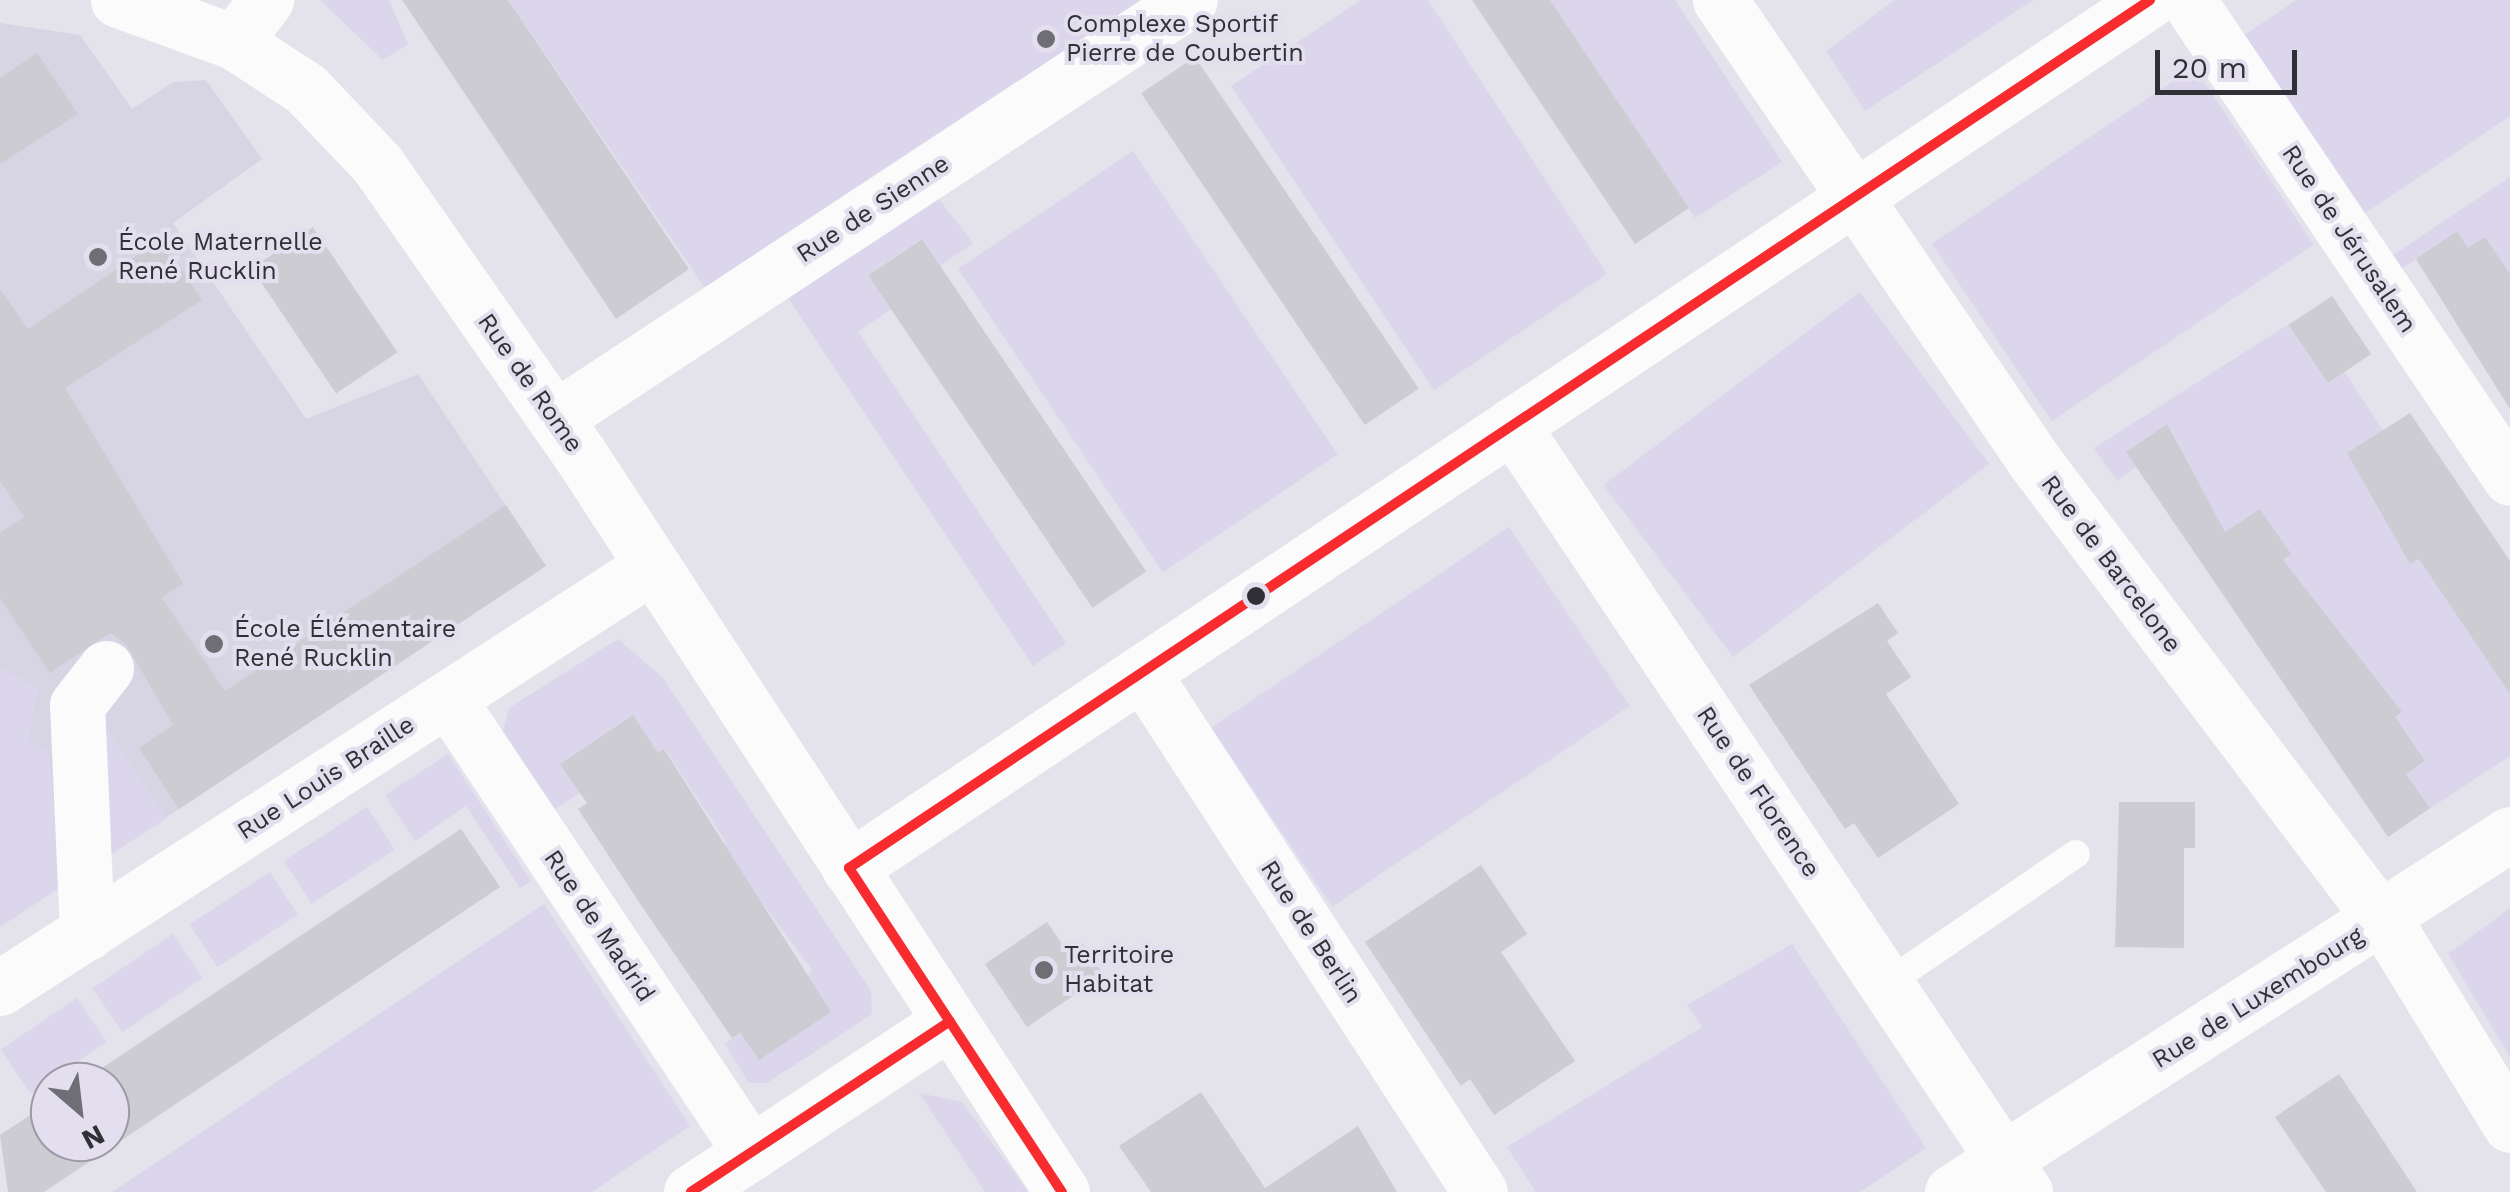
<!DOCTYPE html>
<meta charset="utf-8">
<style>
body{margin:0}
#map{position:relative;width:2510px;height:1192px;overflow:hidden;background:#e4e2ea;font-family:"Work Sans",sans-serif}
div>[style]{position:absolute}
.built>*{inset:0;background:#d7d4e4}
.green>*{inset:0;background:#dbd6ec;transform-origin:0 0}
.building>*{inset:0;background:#cdccd2;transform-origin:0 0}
.lane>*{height:28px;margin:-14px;padding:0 14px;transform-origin:14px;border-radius:14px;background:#fbfbfc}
.street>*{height:55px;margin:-27.5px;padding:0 27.5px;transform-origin:27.5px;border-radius:27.5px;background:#fbfbfc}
.bus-1>*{height:10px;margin:-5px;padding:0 5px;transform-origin:5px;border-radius:5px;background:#f82b2f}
.dots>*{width:28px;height:28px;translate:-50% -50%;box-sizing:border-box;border:5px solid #e3dfee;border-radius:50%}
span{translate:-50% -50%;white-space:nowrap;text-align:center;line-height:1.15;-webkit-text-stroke:8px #e3dfee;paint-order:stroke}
.poi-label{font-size:25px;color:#313036}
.left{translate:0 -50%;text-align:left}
.street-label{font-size:25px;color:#313036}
.north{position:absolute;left:30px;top:1062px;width:100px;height:100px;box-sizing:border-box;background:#e3dfee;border:2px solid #9c99a4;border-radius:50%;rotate:152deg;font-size:28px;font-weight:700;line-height:40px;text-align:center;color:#313036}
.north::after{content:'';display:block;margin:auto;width:35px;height:45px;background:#706e75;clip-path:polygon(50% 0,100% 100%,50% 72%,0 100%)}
.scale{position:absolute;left:2155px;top:50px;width:142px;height:45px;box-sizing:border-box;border:5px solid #313036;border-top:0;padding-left:12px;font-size:30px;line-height:35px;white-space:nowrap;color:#313036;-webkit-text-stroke:8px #e3dfee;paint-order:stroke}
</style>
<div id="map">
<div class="built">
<div style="clip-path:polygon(0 23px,80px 35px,132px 109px,174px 82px,206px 80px,262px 159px,173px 223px,306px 419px,418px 374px,546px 566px,64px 885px,0 722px)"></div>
</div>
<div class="green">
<div style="clip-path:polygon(320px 0,389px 0,408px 44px,383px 60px)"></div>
<div style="clip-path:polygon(508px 0,1141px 0,705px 288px)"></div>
<div style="clip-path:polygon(1361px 0,1428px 0,1607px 274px,1434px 390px,1231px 86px)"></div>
<div style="clip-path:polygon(1550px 0,1675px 0,1782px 162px,1695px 218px)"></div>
<div style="clip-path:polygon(1894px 0,2033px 0,1865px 111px,1826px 51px)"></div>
<div style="clip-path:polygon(2296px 0,2510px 0,2510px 116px,2362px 215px,2243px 36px)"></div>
<div style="left:2194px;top:67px;width:214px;height:316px;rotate:56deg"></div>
<div style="left:1133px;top:151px;width:366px;height:211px;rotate:56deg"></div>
<div style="clip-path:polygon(2510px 177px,2510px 344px,2441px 242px,2401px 269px,2392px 256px)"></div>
<div style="clip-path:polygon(938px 198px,973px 243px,940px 266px,921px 239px,868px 275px,891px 309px,858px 332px,1066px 643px,1033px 666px,782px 289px)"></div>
<div style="left:1860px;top:292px;width:215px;height:321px;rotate:53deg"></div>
<div style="clip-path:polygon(2306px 313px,2510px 624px,2510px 756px,2420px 815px,2161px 449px,2117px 481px,2094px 448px)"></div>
<div style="left:1509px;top:527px;width:216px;height:359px;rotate:56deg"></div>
<div style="clip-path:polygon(618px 639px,663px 678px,871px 991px,872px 1014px,767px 1083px,749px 1083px,725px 1044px,740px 1033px,759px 1060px,812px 970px,720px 846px,726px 842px,665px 749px,658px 753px,632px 716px,561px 763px,580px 793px,555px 809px,502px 735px,509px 708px)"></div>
<div style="clip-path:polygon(0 666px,38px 689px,28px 739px,48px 751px,64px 885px,0 927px)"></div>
<div style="clip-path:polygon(94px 709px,167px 818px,96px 864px)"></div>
<div style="clip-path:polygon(448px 754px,531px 881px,520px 888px,466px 806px,415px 841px,385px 795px)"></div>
<div style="left:367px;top:807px;width:51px;height:99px;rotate:57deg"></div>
<div style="left:270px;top:872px;width:51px;height:96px;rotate:57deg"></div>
<div style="clip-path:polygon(544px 904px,690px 1126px,592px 1192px,112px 1192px)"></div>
<div style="clip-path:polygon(2510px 908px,2510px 1057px,2448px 954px)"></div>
<div style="left:173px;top:934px;width:53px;height:97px;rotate:56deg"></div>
<div style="clip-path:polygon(1792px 944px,1926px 1148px,1860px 1192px,1536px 1192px,1507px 1147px,1702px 1027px,1687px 1005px)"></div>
<div style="left:77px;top:998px;width:53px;height:92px;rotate:56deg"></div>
<div style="clip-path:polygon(919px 1093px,962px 1102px,1028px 1192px,985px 1192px)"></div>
</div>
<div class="building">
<div style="clip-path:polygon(402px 0,508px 0,689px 269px,616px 319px)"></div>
<div style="clip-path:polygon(1472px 0,1550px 0,1689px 208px,1635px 244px)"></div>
<div style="clip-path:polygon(37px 53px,78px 114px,0 164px,0 78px)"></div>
<div style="left:1195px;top:57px;width:400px;height:65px;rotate:56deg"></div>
<div style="left:313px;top:227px;width:151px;height:74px;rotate:56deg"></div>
<div style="clip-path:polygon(2457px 231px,2468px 248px,2485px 237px,2510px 274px,2510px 409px,2416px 259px)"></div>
<div style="clip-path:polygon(161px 239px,202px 300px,65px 388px,183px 583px,162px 598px,225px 691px,506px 505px,546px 566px,179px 809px,139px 748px,173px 725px,126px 644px,110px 633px,50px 673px,0 598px,0 533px,24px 517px,0 481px,0 289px,28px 329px)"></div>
<div style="left:922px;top:239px;width:401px;height:65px;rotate:56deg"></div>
<div style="left:2332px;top:296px;width:70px;height:52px;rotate:56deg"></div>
<div style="clip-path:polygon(2410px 413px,2510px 561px,2510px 694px,2419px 559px,2410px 564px,2347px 453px)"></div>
<div style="clip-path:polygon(2167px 424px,2225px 532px,2260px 509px,2291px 554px,2283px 560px,2402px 712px,2395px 717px,2425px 761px,2406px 774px,2430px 808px,2388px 837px,2126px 452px)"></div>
<div style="clip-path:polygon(1878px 603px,1898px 633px,1887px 641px,1911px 677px,1886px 694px,1959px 804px,1878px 858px,1854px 823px,1845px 829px,1749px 685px)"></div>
<div style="clip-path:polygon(633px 715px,658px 753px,664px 749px,831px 1012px,759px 1060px,740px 1033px,732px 1038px,641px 905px,578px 809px,587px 803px,560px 764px)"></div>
<div style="clip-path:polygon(2119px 802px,2195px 802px,2195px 848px,2184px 848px,2184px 948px,2115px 947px)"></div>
<div style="clip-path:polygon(461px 829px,500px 887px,44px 1192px,8px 1192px,0 1135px,50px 1102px,50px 1142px,110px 1142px,110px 1082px,81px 1082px)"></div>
<div style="clip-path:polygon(1481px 865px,1527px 934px,1501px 952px,1575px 1061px,1494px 1115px,1470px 1079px,1461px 1086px,1365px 942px)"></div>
<div style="clip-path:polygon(1047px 922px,1069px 954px,1083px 944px,1104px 975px,1027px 1027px,985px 964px)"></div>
<div style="clip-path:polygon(2339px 1074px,2369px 1119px,2417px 1192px,2326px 1192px,2275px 1117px)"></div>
<div style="clip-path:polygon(1201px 1092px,1265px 1188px,1358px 1126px,1397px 1192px,1151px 1192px,1119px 1146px)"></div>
</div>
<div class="lane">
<div style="left:1886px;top:984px;width:230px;rotate:-34.4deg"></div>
</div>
<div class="street">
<div style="left:118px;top:0;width:123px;rotate:19.9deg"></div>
<div style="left:234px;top:42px;width:86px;rotate:33.1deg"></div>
<div style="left:306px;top:89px;width:105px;rotate:46.5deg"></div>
<div style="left:378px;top:165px;width:351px;rotate:55.1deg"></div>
<div style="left:579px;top:453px;width:883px;rotate:56.83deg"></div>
<div style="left:1720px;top:0;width:559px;rotate:55.71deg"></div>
<div style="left:2035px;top:462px;width:598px;rotate:52.88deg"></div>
<div style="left:2396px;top:939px;width:218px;rotate:58.5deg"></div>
<div style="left:2188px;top:0;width:576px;rotate:56.03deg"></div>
<div style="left:234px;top:42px;width:53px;rotate:-52.7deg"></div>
<div style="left:555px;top:418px;width:760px;rotate:-33.36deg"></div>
<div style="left:1512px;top:425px;width:923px;rotate:56.22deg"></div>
<div style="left:1142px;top:672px;width:620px;rotate:56.98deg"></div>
<div style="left:448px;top:699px;width:546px;rotate:56.28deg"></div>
<div style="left:849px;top:868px;width:1564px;rotate:-33.71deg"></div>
<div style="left:87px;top:933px;width:228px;rotate:-92.5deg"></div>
<div style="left:77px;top:705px;width:47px;rotate:-51.9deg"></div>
<div style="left:0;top:988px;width:777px;rotate:-32.91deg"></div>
<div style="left:691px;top:1192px;width:310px;rotate:-33.4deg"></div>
<div style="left:1952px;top:1192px;width:663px;rotate:-32.68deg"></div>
</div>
<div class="bus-1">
<div style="left:849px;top:868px;width:1564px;rotate:-33.71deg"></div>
<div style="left:849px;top:868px;width:388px;rotate:56.7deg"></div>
<div style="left:691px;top:1192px;width:310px;rotate:-33.4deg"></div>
</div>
<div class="dots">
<div style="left:1046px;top:39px;background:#706e75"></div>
<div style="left:98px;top:257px;background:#706e75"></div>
<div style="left:1256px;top:596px;background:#313036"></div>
<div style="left:214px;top:644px;background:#706e75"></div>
<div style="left:1044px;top:970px;background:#706e75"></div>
</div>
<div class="poi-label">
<span class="left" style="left:1066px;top:39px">Complexe Sportif<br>Pierre de Coubertin</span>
<span class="left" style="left:118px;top:257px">École Maternelle<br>René Rucklin</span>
<span class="left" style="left:234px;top:644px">École Élémentaire<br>René Rucklin</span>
<span class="left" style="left:1064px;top:970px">Territoire<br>Habitat</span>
</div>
<div class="street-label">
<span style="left:873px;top:209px;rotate:-33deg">Rue de Sienne</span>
<span style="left:2349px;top:239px;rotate:56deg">Rue de Jérusalem</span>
<span style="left:530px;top:383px;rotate:55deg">Rue de Rome</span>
<span style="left:2111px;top:564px;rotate:53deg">Rue de Barcelone</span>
<span style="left:326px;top:778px;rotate:-33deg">Rue Louis Braille</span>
<span style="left:1758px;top:792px;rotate:56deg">Rue de Florence</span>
<span style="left:599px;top:926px;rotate:56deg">Rue de Madrid</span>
<span style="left:1311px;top:932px;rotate:57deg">Rue de Berlin</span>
<span style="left:2258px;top:998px;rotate:-32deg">Rue de Luxembourg</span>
</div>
<div class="north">N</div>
<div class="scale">20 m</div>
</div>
